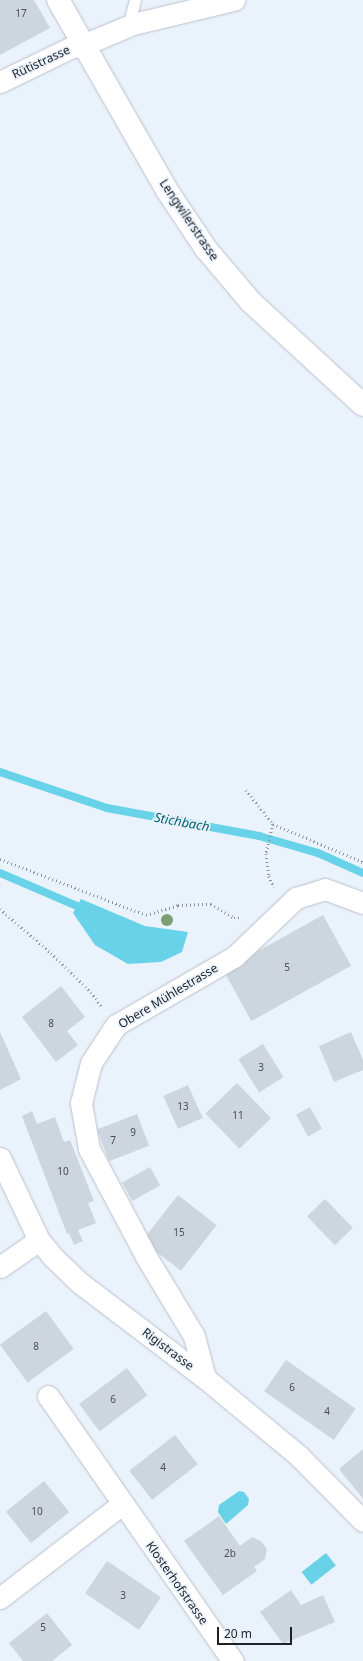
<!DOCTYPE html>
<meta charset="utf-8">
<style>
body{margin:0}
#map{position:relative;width:363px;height:1661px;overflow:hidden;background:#eaf2fc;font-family:"Noto Sans",sans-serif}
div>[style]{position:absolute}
.water>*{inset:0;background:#68d2e9;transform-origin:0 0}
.stream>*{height:8px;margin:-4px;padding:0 4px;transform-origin:4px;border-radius:4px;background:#68d2e9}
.building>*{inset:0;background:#cdd5de;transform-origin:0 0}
.path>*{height:2.5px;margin-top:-1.25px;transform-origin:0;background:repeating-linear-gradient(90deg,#8f959c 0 1px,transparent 0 4px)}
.roads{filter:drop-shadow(0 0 1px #bac1cb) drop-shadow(0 0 1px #bac1cb)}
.service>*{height:11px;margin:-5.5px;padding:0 5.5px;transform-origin:5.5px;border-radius:5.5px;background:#fff}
.minor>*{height:21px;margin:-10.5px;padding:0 10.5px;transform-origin:10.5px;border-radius:10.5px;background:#fff}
.tertiary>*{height:22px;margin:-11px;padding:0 11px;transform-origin:11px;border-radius:11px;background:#fff}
.trees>*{width:12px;height:12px;margin:-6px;border-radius:50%;background:#7ba172}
span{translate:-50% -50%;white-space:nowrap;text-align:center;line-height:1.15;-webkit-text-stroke:3.5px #eaf2fc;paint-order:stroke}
.number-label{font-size:10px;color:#4a4d52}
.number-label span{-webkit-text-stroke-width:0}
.street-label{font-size:12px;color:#1e2024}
.water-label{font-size:13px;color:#036272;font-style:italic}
.scale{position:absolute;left:217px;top:1627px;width:75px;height:18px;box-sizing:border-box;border:2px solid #1e2024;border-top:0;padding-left:5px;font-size:12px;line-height:14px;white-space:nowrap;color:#1e2024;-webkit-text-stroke:3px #eaf2fc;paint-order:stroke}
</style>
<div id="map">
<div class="water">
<div style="clip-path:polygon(81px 899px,145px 926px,188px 932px,182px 952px,161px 962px,128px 964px,95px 945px,73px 913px)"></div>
<div style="clip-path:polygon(239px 1491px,244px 1492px,249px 1499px,248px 1505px,226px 1524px,218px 1512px,219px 1505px)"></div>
<div style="left:326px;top:1553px;width:16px;height:31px;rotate:52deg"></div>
</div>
<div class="stream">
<div style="left:0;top:772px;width:113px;rotate:18.6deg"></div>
<div style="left:107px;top:808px;width:155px;rotate:10.4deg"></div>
<div style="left:259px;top:836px;width:61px;rotate:16.1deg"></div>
<div style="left:318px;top:853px;width:49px;rotate:24deg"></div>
<div style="left:0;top:873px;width:84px;rotate:23.2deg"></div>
</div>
<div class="building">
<div style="clip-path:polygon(0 0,34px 0,50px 28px,0 55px)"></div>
<div style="left:323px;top:915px;width:58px;height:114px;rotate:61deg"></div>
<div style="clip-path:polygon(61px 986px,85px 1017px,67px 1031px,78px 1045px,56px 1062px,22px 1017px)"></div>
<div style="clip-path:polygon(0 1032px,21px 1079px,0 1090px)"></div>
<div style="clip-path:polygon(351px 1032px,363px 1060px,363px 1070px,334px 1082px,319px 1046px)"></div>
<div style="left:263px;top:1044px;width:39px;height:29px;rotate:58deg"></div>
<div style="left:237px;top:1083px;width:49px;height:44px;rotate:46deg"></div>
<div style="left:188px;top:1085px;width:36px;height:27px;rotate:66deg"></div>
<div style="left:310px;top:1107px;width:25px;height:16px;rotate:61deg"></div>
<div style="clip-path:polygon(32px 1111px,37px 1124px,55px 1117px,64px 1142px,70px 1140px,94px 1201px,88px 1203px,96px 1223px,78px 1230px,83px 1241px,74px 1245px,69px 1233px,67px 1234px,22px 1116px)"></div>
<div style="left:137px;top:1114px;width:34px;height:43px;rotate:69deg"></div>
<div style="left:150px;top:1167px;width:21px;height:32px;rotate:61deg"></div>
<div style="left:178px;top:1195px;width:49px;height:58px;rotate:38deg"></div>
<div style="left:325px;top:1199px;width:40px;height:25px;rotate:46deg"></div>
<div style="left:46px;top:1311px;width:47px;height:57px;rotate:54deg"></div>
<div style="left:286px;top:1360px;width:85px;height:38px;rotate:35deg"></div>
<div style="left:127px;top:1368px;width:34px;height:60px;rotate:53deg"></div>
<div style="left:175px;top:1435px;width:37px;height:58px;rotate:52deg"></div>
<div style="clip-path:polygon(363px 1449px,363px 1499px,339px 1469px)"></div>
<div style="left:44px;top:1481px;width:40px;height:49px;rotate:51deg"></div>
<div style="clip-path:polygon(219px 1516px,240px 1546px,252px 1537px,261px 1541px,267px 1549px,265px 1559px,254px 1567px,257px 1571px,223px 1595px,184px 1541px)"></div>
<div style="left:107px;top:1561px;width:65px;height:39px;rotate:34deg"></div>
<div style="clip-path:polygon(291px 1590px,301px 1605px,323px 1595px,335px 1622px,283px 1644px,260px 1612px)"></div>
<div style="clip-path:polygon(47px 1613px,72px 1645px,52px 1661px,23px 1661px,9px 1643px)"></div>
</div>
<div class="path">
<div style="left:246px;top:790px;width:43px;rotate:51.5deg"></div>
<div style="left:273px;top:824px;width:98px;rotate:22.9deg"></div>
<div style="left:273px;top:824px;width:31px;rotate:103deg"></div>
<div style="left:266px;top:854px;width:22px;rotate:82deg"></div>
<div style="left:269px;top:876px;width:12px;rotate:66deg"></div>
<div style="left:0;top:859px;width:156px;rotate:21deg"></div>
<div style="left:146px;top:915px;width:34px;rotate:-17deg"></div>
<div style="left:178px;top:905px;width:33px;rotate:-2deg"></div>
<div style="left:211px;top:904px;width:27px;rotate:31deg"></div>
<div style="left:234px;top:918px;width:6px"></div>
<div style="left:0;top:909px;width:67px;rotate:40.8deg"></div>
<div style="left:51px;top:953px;width:56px;rotate:44.3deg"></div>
<div style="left:91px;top:992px;width:19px;rotate:54deg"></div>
</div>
<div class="roads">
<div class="service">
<div style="left:133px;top:24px;width:9px;rotate:-103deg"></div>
<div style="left:131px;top:15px;width:16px;rotate:-75deg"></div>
</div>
<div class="minor">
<div style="left:0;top:82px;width:78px;rotate:-25.9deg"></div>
<div style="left:70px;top:48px;width:13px;rotate:-13deg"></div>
<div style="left:83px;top:45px;width:54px;rotate:-22.8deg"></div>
<div style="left:133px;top:24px;width:104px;rotate:-13.4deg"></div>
<div style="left:0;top:1158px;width:91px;rotate:64.6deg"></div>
<div style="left:39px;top:1240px;width:22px;rotate:51deg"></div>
<div style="left:53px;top:1257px;width:37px;rotate:44deg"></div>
<div style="left:80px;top:1283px;width:157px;rotate:37.2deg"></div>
<div style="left:205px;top:1378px;width:122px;rotate:39.7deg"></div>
<div style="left:299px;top:1456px;width:91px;rotate:45.4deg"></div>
<div style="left:0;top:1267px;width:47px;rotate:-34.7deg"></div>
<div style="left:205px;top:1378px;width:43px;rotate:-104.7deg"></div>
<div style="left:194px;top:1336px;width:91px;rotate:-121.1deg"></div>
<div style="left:147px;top:1258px;width:123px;rotate:-118deg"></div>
<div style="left:89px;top:1149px;width:47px;rotate:-99.9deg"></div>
<div style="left:81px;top:1103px;width:41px;rotate:-76deg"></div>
<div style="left:91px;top:1063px;width:45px;rotate:-56.7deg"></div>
<div style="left:116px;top:1025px;width:136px;rotate:-30deg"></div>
<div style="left:234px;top:957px;width:86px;rotate:-43.6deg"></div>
<div style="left:296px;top:898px;width:30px;rotate:-17deg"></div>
<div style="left:325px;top:889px;width:40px;rotate:20.2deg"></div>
<div style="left:48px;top:1396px;width:323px;rotate:55.1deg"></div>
<div style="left:0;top:1598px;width:154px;rotate:-37.6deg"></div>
</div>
<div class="tertiary">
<div style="left:58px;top:0;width:221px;rotate:60.2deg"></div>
<div style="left:168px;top:192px;width:69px;rotate:56.3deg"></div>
<div style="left:206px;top:249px;width:70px;rotate:49.7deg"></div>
<div style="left:251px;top:302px;width:152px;rotate:42.6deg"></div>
</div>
</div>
<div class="trees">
<div style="left:167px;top:920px"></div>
</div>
<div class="number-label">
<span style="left:21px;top:14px">17</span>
<span style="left:287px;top:968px">5</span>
<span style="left:51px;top:1024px">8</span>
<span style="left:261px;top:1068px">3</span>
<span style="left:183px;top:1107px">13</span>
<span style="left:238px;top:1116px">11</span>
<span style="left:133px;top:1133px">9</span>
<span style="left:113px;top:1141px">7</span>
<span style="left:63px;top:1172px">10</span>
<span style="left:179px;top:1233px">15</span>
<span style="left:36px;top:1347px">8</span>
<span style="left:292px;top:1388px">6</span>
<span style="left:113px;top:1400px">6</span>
<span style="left:327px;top:1412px">4</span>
<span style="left:163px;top:1468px">4</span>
<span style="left:37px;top:1512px">10</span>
<span style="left:230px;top:1554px">2b</span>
<span style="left:123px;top:1596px">3</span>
<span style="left:43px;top:1628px">5</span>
</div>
<div class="street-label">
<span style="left:41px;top:62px;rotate:-25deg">Rütistrasse</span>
<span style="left:189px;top:220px;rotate:56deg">Lengwilerstrasse</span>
<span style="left:168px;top:996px;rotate:-31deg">Obere Mühlestrasse</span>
<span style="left:168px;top:1349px;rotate:37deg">Rigistrasse</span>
<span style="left:177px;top:1583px;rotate:55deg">Klosterhofstrasse</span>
</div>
<div class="water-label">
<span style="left:182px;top:822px;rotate:10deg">Stichbach</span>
</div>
<div class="scale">20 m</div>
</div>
